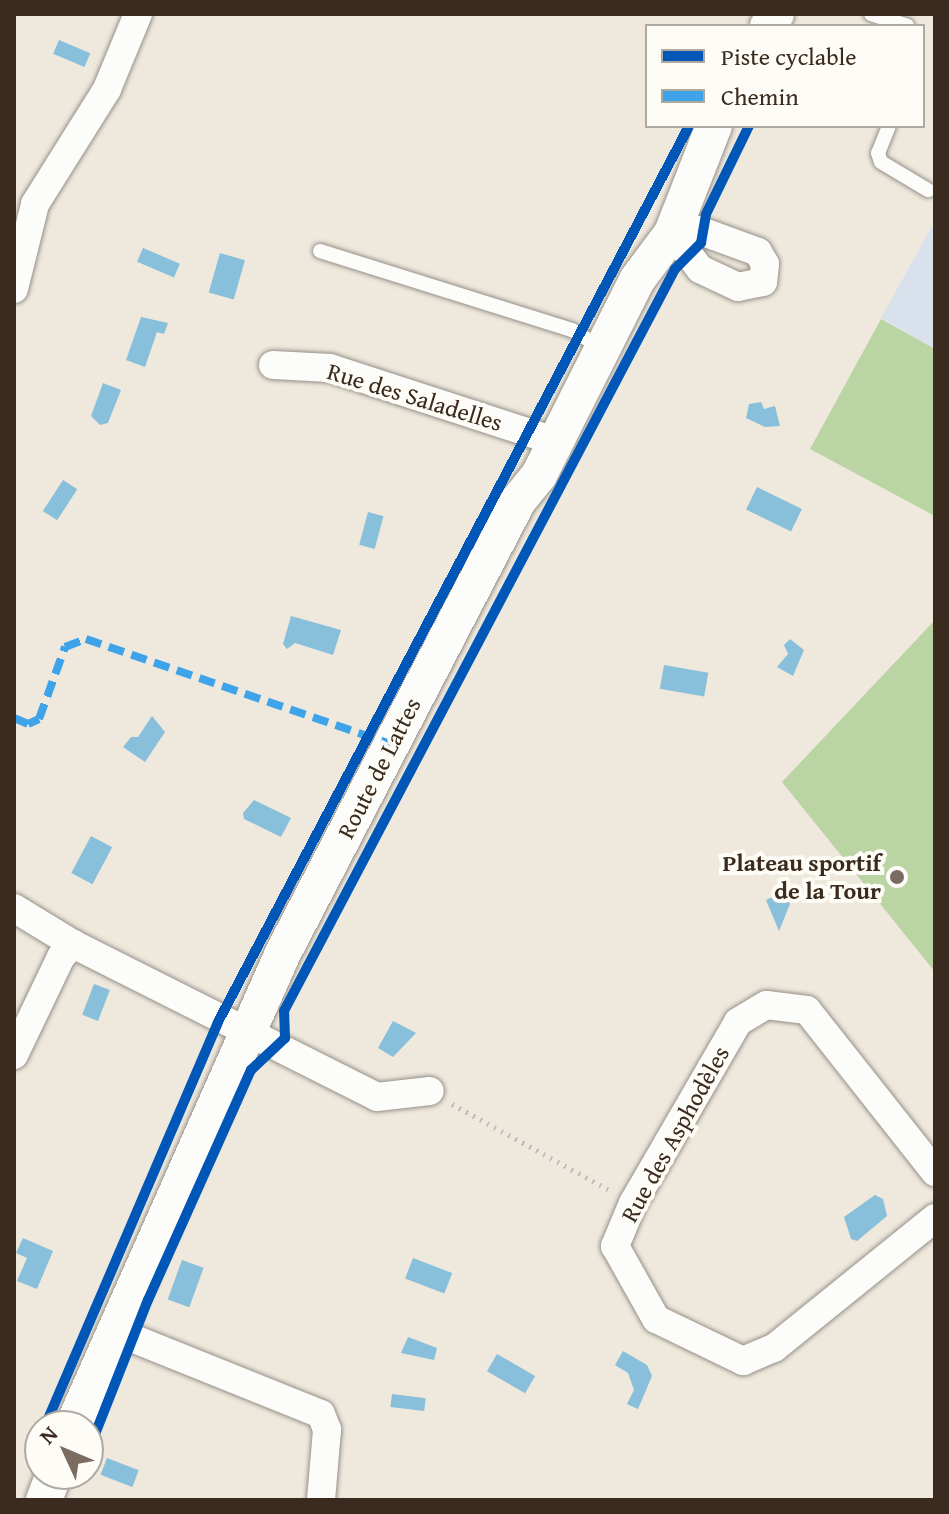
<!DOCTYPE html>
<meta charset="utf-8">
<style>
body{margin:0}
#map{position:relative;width:949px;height:1514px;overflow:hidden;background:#eee8dd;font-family:"Gentium Book Plus",serif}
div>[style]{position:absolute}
.built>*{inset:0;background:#d9e2ec}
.green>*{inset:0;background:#bad4a3}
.water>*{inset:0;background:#88bfda;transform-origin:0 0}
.path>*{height:5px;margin-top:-2.5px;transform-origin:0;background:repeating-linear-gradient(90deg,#c0beba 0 2px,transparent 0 8px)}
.roads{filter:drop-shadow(0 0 2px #969088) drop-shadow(0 0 2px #969088)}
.service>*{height:14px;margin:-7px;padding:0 7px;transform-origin:7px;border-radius:7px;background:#fcfcfa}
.minor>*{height:28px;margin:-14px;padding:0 14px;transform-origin:14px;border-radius:14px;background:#fcfcfa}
.tertiary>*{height:36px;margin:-18px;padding:0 18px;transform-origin:18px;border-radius:18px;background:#fcfcfa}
.quiet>*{height:8px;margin-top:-4px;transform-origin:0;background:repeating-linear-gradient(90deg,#3fa3ea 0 16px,transparent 0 24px)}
.cycleway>*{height:10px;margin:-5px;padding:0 5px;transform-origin:5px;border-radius:5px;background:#0057b8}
.dots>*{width:22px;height:22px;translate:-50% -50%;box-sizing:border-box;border:4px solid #fdfcf7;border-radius:50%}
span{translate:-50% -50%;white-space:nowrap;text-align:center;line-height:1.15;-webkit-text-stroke:8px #fdfcf7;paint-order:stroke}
.street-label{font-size:24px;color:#3b2a1e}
.poi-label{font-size:24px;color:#3b2a1e;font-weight:700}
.right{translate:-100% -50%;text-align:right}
.frame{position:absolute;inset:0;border:16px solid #3b2a1e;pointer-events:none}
.legend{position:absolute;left:645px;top:24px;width:280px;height:104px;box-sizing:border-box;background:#fdfcf7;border:2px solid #afa8a0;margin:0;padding:10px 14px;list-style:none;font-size:24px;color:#3b2a1e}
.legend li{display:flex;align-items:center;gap:16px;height:40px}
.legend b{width:40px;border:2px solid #afa8a0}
.north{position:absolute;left:24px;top:1410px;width:80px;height:80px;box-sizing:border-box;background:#fdfcf7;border:2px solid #afa8a0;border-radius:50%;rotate:314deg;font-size:22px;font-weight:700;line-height:32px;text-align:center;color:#3b2a1e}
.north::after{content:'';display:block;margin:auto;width:28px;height:36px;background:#7a6c61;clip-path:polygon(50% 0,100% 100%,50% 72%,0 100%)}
</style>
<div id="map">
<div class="built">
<div style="clip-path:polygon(935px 221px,935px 349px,881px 318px)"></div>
</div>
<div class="green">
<div style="clip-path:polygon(881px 319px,935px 349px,935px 516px,810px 449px)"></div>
<div style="clip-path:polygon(935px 620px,935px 972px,782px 782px)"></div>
</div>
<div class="water">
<div style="left:59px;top:40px;width:34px;height:15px;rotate:23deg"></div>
<div style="left:143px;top:248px;width:40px;height:15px;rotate:23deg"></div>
<div style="left:220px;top:253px;width:26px;height:41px;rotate:16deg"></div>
<div style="clip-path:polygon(141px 317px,168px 323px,164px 334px,157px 332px,145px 367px,126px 360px)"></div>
<div style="clip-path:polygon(103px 383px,121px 390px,108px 423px,100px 425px,91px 416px)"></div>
<div style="clip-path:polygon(761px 402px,764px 409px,775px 406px,780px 426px,765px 427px,746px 418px,749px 404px)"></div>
<div style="left:63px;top:480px;width:17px;height:37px;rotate:33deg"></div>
<div style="left:757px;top:487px;width:50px;height:25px;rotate:26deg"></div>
<div style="left:368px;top:512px;width:16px;height:34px;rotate:15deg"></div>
<div style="clip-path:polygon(291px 616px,341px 630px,333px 655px,295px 643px,287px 649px,283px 644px)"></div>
<div style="clip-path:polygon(790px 639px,804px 650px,793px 676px,777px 667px,788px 654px,784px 645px)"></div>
<div style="left:664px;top:665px;width:45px;height:24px;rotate:10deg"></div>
<div style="clip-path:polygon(152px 716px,165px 732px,145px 762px,123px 747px,131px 737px,138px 737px)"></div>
<div style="clip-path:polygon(254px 800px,291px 818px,281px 837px,244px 819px,243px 813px)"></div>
<div style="left:91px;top:836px;width:24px;height:42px;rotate:28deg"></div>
<div style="clip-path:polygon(781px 893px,790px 904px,779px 931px,766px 900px)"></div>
<div style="left:94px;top:984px;width:17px;height:33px;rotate:21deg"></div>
<div style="clip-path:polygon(393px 1021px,416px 1033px,393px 1057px,378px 1048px)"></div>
<div style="clip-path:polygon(875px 1195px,883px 1199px,887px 1216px,857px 1241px,851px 1239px,844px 1217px)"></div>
<div style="clip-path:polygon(23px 1238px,53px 1251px,37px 1289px,17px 1281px,27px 1258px,16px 1253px)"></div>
<div style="left:413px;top:1258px;width:42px;height:22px;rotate:21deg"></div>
<div style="left:182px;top:1260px;width:23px;height:42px;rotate:20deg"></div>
<div style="clip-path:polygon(408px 1337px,437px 1348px,434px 1360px,401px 1353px)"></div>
<div style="clip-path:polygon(623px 1351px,647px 1365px,652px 1376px,638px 1409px,627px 1404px,634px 1390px,628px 1373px,615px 1365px)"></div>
<div style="left:497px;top:1354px;width:44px;height:20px;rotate:30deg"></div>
<div style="left:392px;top:1394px;width:34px;height:13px;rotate:7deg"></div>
<div style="left:107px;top:1458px;width:34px;height:18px;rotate:21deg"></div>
</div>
<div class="path">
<div style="left:452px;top:1104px;width:181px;rotate:28.7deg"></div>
</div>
<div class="roads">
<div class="service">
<div style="left:871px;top:14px;width:38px;rotate:18deg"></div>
<div style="left:889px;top:126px;width:29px;rotate:112deg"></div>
<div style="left:878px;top:153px;width:9px;rotate:72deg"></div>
<div style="left:881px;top:162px;width:55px;rotate:30.8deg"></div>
<div style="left:320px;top:251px;width:264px;rotate:17.4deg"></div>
<div style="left:572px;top:330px;width:35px;rotate:31deg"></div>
</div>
<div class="minor">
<div style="left:698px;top:230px;width:64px;rotate:20.1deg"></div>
<div style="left:758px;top:252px;width:14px;rotate:60deg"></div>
<div style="left:765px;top:264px;width:18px;rotate:96deg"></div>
<div style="left:763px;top:282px;width:25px;rotate:169deg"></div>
<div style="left:738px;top:287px;width:42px;rotate:-154.7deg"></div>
<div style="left:700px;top:269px;width:46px;rotate:-127.9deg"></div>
<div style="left:672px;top:233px;width:26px;rotate:-7deg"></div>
<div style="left:14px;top:289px;width:88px;rotate:-76.1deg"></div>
<div style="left:35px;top:204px;width:136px;rotate:-57.9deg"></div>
<div style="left:107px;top:89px;width:81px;rotate:-67.5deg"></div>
<div style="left:273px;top:365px;width:57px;rotate:3deg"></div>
<div style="left:330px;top:368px;width:237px;rotate:18deg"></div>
<div style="left:14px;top:908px;width:69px;rotate:31.4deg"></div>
<div style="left:73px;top:944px;width:340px;rotate:26.7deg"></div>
<div style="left:377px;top:1097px;width:53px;rotate:-6.5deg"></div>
<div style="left:14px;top:1055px;width:109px;rotate:-64.4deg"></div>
<div style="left:61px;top:957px;width:18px;rotate:-47deg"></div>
<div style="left:935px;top:1172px;width:206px;rotate:-128.3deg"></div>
<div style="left:807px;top:1010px;width:41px;rotate:-173deg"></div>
<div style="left:766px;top:1005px;width:33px;rotate:149deg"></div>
<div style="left:738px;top:1022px;width:209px;rotate:120.1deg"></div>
<div style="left:633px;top:1203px;width:47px;rotate:112.7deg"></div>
<div style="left:615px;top:1246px;width:84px;rotate:60.7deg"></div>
<div style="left:656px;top:1319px;width:97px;rotate:25.8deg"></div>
<div style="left:743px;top:1361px;width:34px;rotate:-23deg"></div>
<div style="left:774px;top:1348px;width:207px;rotate:-38.9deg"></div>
<div style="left:112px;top:1330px;width:225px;rotate:21.9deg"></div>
<div style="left:321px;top:1414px;width:17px;rotate:69deg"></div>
<div style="left:327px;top:1430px;width:70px;rotate:94.9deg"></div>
</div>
<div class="tertiary">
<div style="left:768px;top:26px;width:14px;rotate:-56deg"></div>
<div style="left:73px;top:1426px;width:518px;rotate:-66.06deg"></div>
<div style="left:283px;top:953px;width:509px;rotate:-62.53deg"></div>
<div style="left:518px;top:501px;width:33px;rotate:-51deg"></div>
<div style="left:539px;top:475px;width:218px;rotate:-63.3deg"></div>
<div style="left:637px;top:280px;width:59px;rotate:-53.3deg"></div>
<div style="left:672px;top:233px;width:115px;rotate:-68.6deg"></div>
<div style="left:44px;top:1500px;width:28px;rotate:-69deg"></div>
</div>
</div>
<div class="quiet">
<div style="left:14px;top:718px;width:15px;rotate:23deg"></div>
<div style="left:28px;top:724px;width:12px;rotate:-24deg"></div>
<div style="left:39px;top:719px;width:77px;rotate:-70.1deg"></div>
<div style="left:65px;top:647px;width:22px;rotate:-21deg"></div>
<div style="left:86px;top:639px;width:323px;rotate:19deg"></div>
</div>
<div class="cycleway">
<div style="left:45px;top:1426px;width:439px;rotate:-66.8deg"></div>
<div style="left:218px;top:1022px;width:1012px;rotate:-62.27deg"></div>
<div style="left:88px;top:1452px;width:163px;rotate:-68.5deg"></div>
<div style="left:148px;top:1300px;width:252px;rotate:-65.9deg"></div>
<div style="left:251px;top:1070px;width:47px;rotate:-43.3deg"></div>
<div style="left:285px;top:1038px;width:27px;rotate:-92deg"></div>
<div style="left:284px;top:1011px;width:839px;rotate:-62.21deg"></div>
<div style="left:675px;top:269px;width:37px;rotate:-45deg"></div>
<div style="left:701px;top:243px;width:29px;rotate:-80deg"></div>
<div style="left:706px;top:214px;width:98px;rotate:-64deg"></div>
</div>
<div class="dots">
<div style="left:897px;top:877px;background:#7a6c61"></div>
</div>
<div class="street-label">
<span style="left:415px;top:397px;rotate:17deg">Rue des Saladelles</span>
<span style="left:379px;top:768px;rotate:-63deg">Route de Lattes</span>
<span style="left:675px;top:1134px;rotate:-61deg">Rue des Asphodèles</span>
</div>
<div class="poi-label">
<span class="right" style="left:881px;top:877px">Plateau sportif<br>de la Tour</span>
</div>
<div class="frame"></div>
<ul class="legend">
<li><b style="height:10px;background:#0057b8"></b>Piste cyclable</li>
<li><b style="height:10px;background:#3fa3ea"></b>Chemin</li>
</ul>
<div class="north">N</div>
</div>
